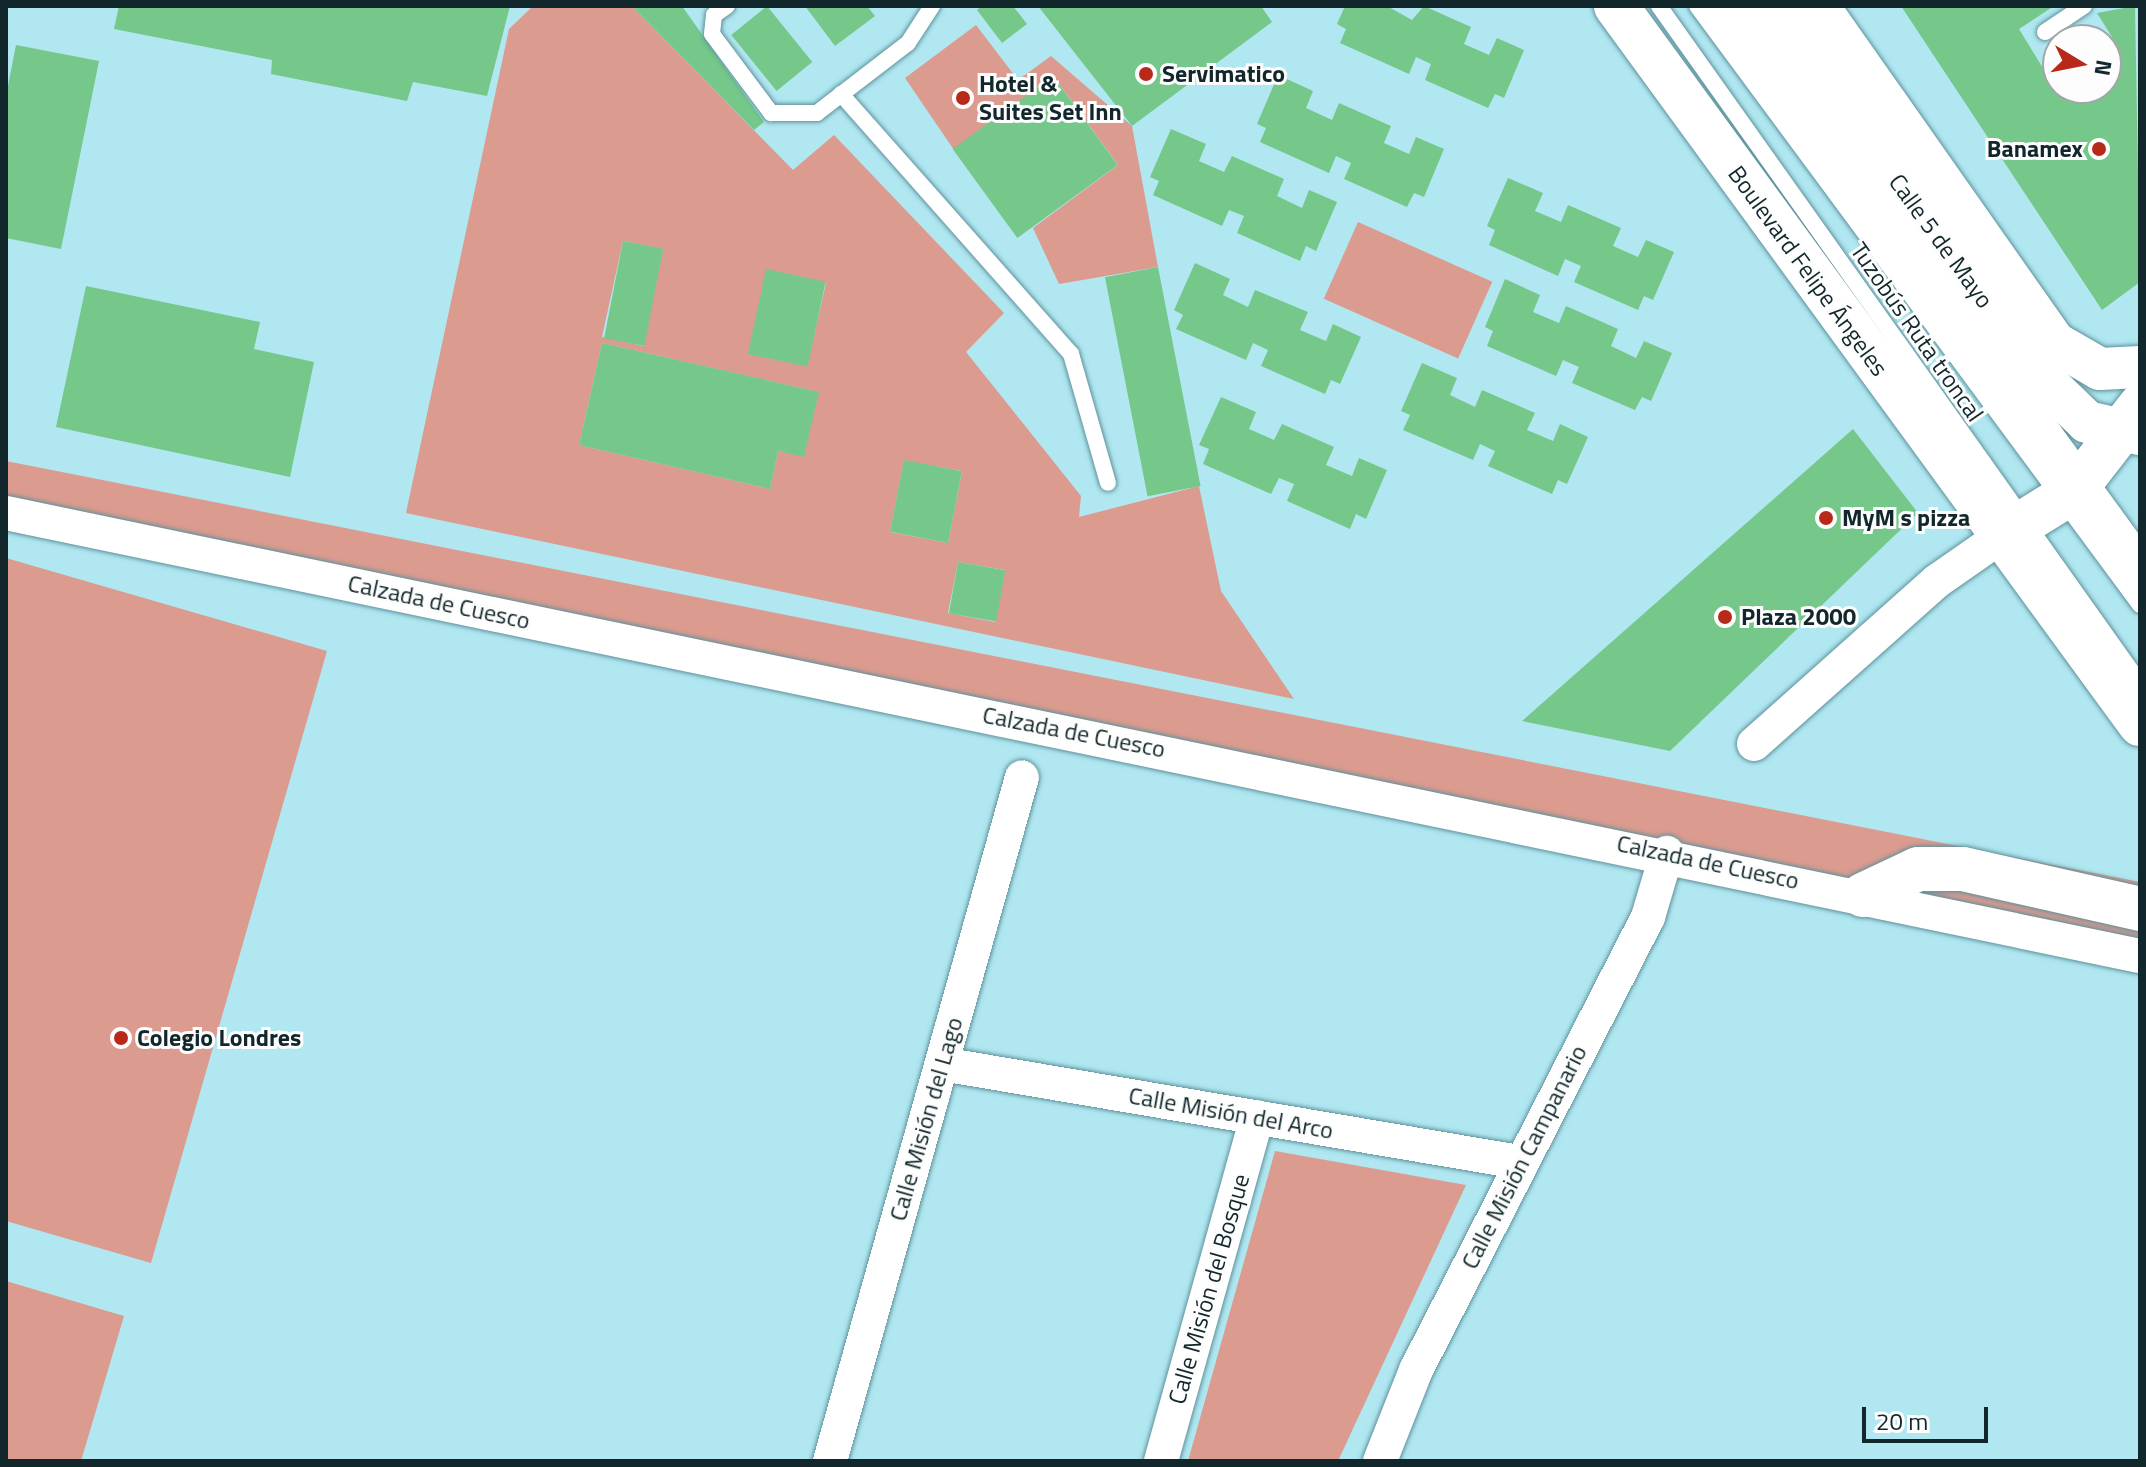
<!DOCTYPE html>
<meta charset="utf-8">
<style>
body{margin:0}
#map{position:relative;width:2146px;height:1467px;overflow:hidden;background:#b0e7f1;font-family:"Titillium Web",sans-serif}
div>[style]{position:absolute}
.green>*{inset:0;background:#dc9b8f;transform-origin:0 0}
.building>*{inset:0;background:#75c889;transform-origin:0 0}
.roads{filter:drop-shadow(0 0 2px #5e929c) drop-shadow(0 0 2px #5e929c)}
.service>*{height:16px;margin:-8px;padding:0 8px;transform-origin:8px;border-radius:8px;background:#fff}
.minor>*{height:34px;margin:-17px;padding:0 17px;transform-origin:17px;border-radius:17px;background:#fff}
.tertiary>*{height:42px;margin:-21px;padding:0 21px;transform-origin:21px;border-radius:21px;background:#fff}
.primary>*{height:44px;margin:-22px;padding:0 22px;transform-origin:22px;border-radius:22px;background:#fff}
.dots>*{width:22px;height:22px;translate:-50% -50%;box-sizing:border-box;border:4px solid #fdfdfd;border-radius:50%}
span{translate:-50% -50%;white-space:nowrap;text-align:center;line-height:1.15;-webkit-text-stroke:6px #fdfdfd;paint-order:stroke}
.poi-label{font-size:24px;color:#11272b;font-weight:700}
.left{translate:0 -50%;text-align:left}
.right{translate:-100% -50%;text-align:right}
.street-label{font-size:24px;color:#11272b}
.frame{position:absolute;inset:0;border:8px solid #11272b;pointer-events:none}
.north{position:absolute;left:2042px;top:24px;width:80px;height:80px;box-sizing:border-box;background:#fdfdfd;border:2px solid #9fa7a9;border-radius:50%;rotate:100deg;font-size:22px;font-weight:700;line-height:32px;text-align:center;color:#11272b}
.north::after{content:'';display:block;margin:auto;width:28px;height:36px;background:#b72a1a;clip-path:polygon(50% 0,100% 100%,50% 72%,0 100%)}
.scale{position:absolute;left:1862px;top:1407px;width:126px;height:36px;box-sizing:border-box;border:4px solid #11272b;border-top:0;padding-left:10px;font-size:24px;line-height:28px;white-space:nowrap;color:#11272b;-webkit-text-stroke:6px #fdfdfd;paint-order:stroke}
</style>
<div id="map">
<div class="green">
<div style="clip-path:polygon(evenodd,533px 6px,632px 6px,793px 170px,834px 135px,1004px 313px,966px 352px,1081px 496px,1079px 517px,1199px 486px,1221px 591px,1294px 699px,406px 513px,509px 29px,533px 6px,623px 241px,663px 249px,643px 346px,602px 337px,623px 241px,533px 6px,826px 283px,807px 366px,749px 354px,826px 283px,533px 6px,602px 343px,818px 392px,804px 456px,778px 451px,770px 489px,579px 445px,602px 343px,533px 6px,904px 461px,962px 471px,948px 543px,890px 532px,904px 461px,533px 6px,958px 562px,1005px 570px,995px 622px,948px 613px,958px 562px)"></div>
<div style="clip-path:polygon(976px 25px,1018px 80px,1051px 56px,1132px 126px,1158px 267px,1059px 284px,1033px 228px,1118px 165px,1054px 77px,954px 150px,905px 78px)"></div>
<div style="left:1358px;top:222px;width:147px;height:84px;rotate:24deg"></div>
<div style="clip-path:polygon(6px 461px,2140px 882px,2140px 945px,6px 509px)"></div>
<div style="clip-path:polygon(6px 558px,327px 651px,151px 1263px,6px 1221px)"></div>
<div style="clip-path:polygon(1275px 1151px,1466px 1185px,1338px 1461px,1188px 1461px)"></div>
<div style="clip-path:polygon(6px 1281px,124px 1316px,81px 1461px,6px 1461px)"></div>
</div>
<div class="building">
<div style="clip-path:polygon(119px 6px,510px 6px,487px 96px,413px 82px,407px 101px,271px 74px,272px 60px,114px 29px)"></div>
<div style="clip-path:polygon(632px 6px,682px 6px,764px 122px,754px 130px)"></div>
<div style="left:767px;top:6px;width:72px;height:46px;rotate:51deg"></div>
<div style="clip-path:polygon(805px 6px,867px 6px,875px 16px,835px 46px)"></div>
<div style="clip-path:polygon(982px 6px,1013px 6px,1027px 24px,1002px 43px,977px 10px)"></div>
<div style="clip-path:polygon(1038px 6px,1261px 6px,1272px 22px,1132px 126px)"></div>
<div style="clip-path:polygon(1345px 6px,1387px 6px,1412px 20px,1424px 6px,1471px 27px,1464px 44px,1489px 55px,1497px 38px,1524px 50px,1504px 98px,1495px 94px,1488px 108px,1425px 80px,1431px 64px,1416px 57px,1409px 74px,1340px 43px,1346px 29px,1337px 24px)"></div>
<div style="clip-path:polygon(1901px 6px,2054px 6px,2019px 29px,2049px 78px,2058px 72px,2058px 88px,2106px 88px,2106px 41px,2112px 37px,2097px 13px,2135px 6px,2140px 282px,2102px 310px)"></div>
<div style="clip-path:polygon(16px 45px,99px 61px,61px 249px,6px 238px,6px 96px)"></div>
<div style="clip-path:polygon(1278px 75px,1313px 91px,1306px 108px,1332px 120px,1339px 103px,1391px 126px,1384px 143px,1409px 154px,1416px 137px,1444px 149px,1424px 197px,1414px 193px,1407px 207px,1344px 179px,1351px 163px,1336px 156px,1329px 173px,1260px 142px,1266px 128px,1257px 124px)"></div>
<div style="left:1053px;top:76px;width:110px;height:124px;rotate:54deg"></div>
<div style="clip-path:polygon(1171px 129px,1206px 144px,1199px 161px,1224px 172px,1232px 156px,1284px 179px,1277px 196px,1302px 208px,1309px 190px,1337px 202px,1316px 251px,1306px 246px,1300px 261px,1237px 233px,1244px 216px,1229px 210px,1222px 226px,1153px 195px,1159px 181px,1150px 177px)"></div>
<div style="clip-path:polygon(1508px 178px,1543px 193px,1535px 211px,1561px 222px,1568px 205px,1621px 228px,1613px 246px,1638px 257px,1646px 240px,1674px 252px,1653px 300px,1644px 296px,1638px 310px,1574px 282px,1581px 266px,1565px 259px,1558px 276px,1489px 245px,1495px 230px,1487px 226px)"></div>
<div style="left:623px;top:241px;width:41px;height:99px;rotate:11deg"></div>
<div style="clip-path:polygon(1195px 263px,1230px 279px,1223px 295px,1248px 307px,1255px 290px,1308px 312px,1300px 330px,1326px 341px,1333px 324px,1361px 337px,1340px 384px,1331px 380px,1325px 394px,1261px 366px,1268px 350px,1253px 343px,1246px 360px,1176px 329px,1183px 315px,1174px 310px)"></div>
<div style="left:1158px;top:267px;width:223px;height:54px;rotate:79deg"></div>
<div style="left:766px;top:269px;width:61px;height:87px;rotate:12deg"></div>
<div style="clip-path:polygon(1505px 279px,1540px 295px,1533px 312px,1559px 323px,1566px 306px,1618px 329px,1611px 346px,1636px 358px,1644px 341px,1672px 353px,1651px 401px,1642px 397px,1635px 410px,1572px 383px,1579px 367px,1563px 360px,1556px 376px,1487px 346px,1493px 331px,1485px 327px)"></div>
<div style="clip-path:polygon(86px 286px,260px 322px,254px 349px,314px 362px,290px 477px,56px 427px)"></div>
<div style="clip-path:polygon(602px 343px,819px 392px,804px 457px,778px 451px,770px 489px,579px 445px)"></div>
<div style="clip-path:polygon(1422px 363px,1457px 378px,1450px 395px,1475px 407px,1482px 390px,1535px 413px,1527px 430px,1553px 441px,1560px 424px,1588px 437px,1567px 484px,1558px 480px,1552px 494px,1488px 466px,1495px 451px,1480px 444px,1473px 460px,1403px 430px,1410px 415px,1401px 411px)"></div>
<div style="clip-path:polygon(1221px 397px,1256px 412px,1249px 429px,1274px 440px,1282px 424px,1334px 447px,1326px 465px,1352px 476px,1359px 458px,1387px 470px,1366px 519px,1356px 514px,1350px 529px,1287px 501px,1294px 484px,1279px 478px,1271px 494px,1203px 464px,1209px 449px,1199px 445px)"></div>
<div style="clip-path:polygon(1853px 429px,1918px 513px,1670px 751px,1522px 721px)"></div>
<div style="left:904px;top:460px;width:59px;height:73px;rotate:11deg"></div>
<div style="left:958px;top:562px;width:48px;height:52px;rotate:10deg"></div>
</div>
<div class="roads">
<div class="service">
<div style="left:727px;top:6px;width:16px;rotate:145deg"></div>
<div style="left:714px;top:15px;width:19px;rotate:96deg"></div>
<div style="left:712px;top:34px;width:99px;rotate:53.2deg"></div>
<div style="left:771px;top:113px;width:46px"></div>
<div style="left:817px;top:113px;width:115px;rotate:-37.6deg"></div>
<div style="left:908px;top:43px;width:44px;rotate:-57deg"></div>
<div style="left:1659px;top:6px;width:830px;rotate:54.61deg"></div>
<div style="left:1697px;top:6px;width:745px;rotate:53.51deg"></div>
<div style="left:2045px;top:32px;width:47px;rotate:-33.7deg"></div>
<div style="left:841px;top:94px;width:347px;rotate:48.5deg"></div>
<div style="left:1071px;top:354px;width:134px;rotate:74deg"></div>
</div>
<div class="minor">
<div style="left:6px;top:513px;width:2179px;rotate:11.73deg"></div>
<div style="left:1754px;top:744px;width:245px;rotate:-41.7deg"></div>
<div style="left:1937px;top:581px;width:77px;rotate:-34.9deg"></div>
<div style="left:942px;top:1064px;width:585px;rotate:9.64deg"></div>
<div style="left:830px;top:1461px;width:710px;rotate:-74.32deg"></div>
<div style="left:1161px;top:1461px;width:357px;rotate:-74.4deg"></div>
<div style="left:1380px;top:1461px;width:98px;rotate:-68.4deg"></div>
<div style="left:1416px;top:1370px;width:509px;rotate:-62.88deg"></div>
<div style="left:1648px;top:917px;width:67px;rotate:-73.5deg"></div>
</div>
<div class="tertiary">
<div style="left:1773px;top:6px;width:446px;rotate:54.5deg"></div>
<div style="left:2032px;top:369px;width:76px;rotate:43.9deg"></div>
<div style="left:2087px;top:422px;width:54px;rotate:12.8deg"></div>
<div style="left:1818px;top:6px;width:412px;rotate:54.9deg"></div>
<div style="left:2055px;top:343px;width:52px;rotate:30deg"></div>
<div style="left:2100px;top:369px;width:40px;rotate:-2.9deg"></div>
</div>
<div class="primary">
<div style="left:1616px;top:6px;width:889px;rotate:53.88deg"></div>
<div style="left:1727px;top:6px;width:701px;rotate:53.93deg"></div>
<div style="left:2000px;top:537px;width:87px;rotate:-31.9deg"></div>
<div style="left:2074px;top:491px;width:108px;rotate:-52.2deg"></div>
<div style="left:1863px;top:895px;width:61px;rotate:-25.3deg"></div>
<div style="left:1918px;top:869px;width:45px"></div>
<div style="left:1963px;top:869px;width:181px;rotate:12.7deg"></div>
</div>
</div>
<div class="dots">
<div style="left:1146px;top:74px;background:#b72a1a"></div>
<div style="left:963px;top:98px;background:#b72a1a"></div>
<div style="left:2099px;top:149px;background:#b72a1a"></div>
<div style="left:1826px;top:518px;background:#b72a1a"></div>
<div style="left:1725px;top:617px;background:#b72a1a"></div>
<div style="left:121px;top:1038px;background:#b72a1a"></div>
</div>
<div class="poi-label">
<span class="left" style="left:1162px;top:74px">Servimatico</span>
<span class="left" style="left:979px;top:98px">Hotel &amp;<br>Suites Set Inn</span>
<span class="right" style="left:2083px;top:149px">Banamex</span>
<span class="left" style="left:1842px;top:518px">MyM s pizza</span>
<span class="left" style="left:1741px;top:617px">Plaza 2000</span>
<span class="left" style="left:137px;top:1038px">Colegio Londres</span>
</div>
<div class="street-label">
<span style="left:1941px;top:241px;rotate:54deg">Calle 5 de Mayo</span>
<span style="left:1808px;top:271px;rotate:54deg">Boulevard Felipe Ángeles</span>
<span style="left:1917px;top:332px;rotate:55deg">Tuzobús Ruta troncal</span>
<span style="left:439px;top:602px;rotate:12deg">Calzada de Cuesco</span>
<span style="left:1074px;top:732px;rotate:11deg">Calzada de Cuesco</span>
<span style="left:1708px;top:862px;rotate:12deg">Calzada de Cuesco</span>
<span style="left:1231px;top:1113px;rotate:10deg">Calle Misión del Arco</span>
<span style="left:926px;top:1119px;rotate:-74deg">Calle Misión del Lago</span>
<span style="left:1524px;top:1157px;rotate:-63deg">Calle Misión Campanario</span>
<span style="left:1209px;top:1289px;rotate:-74deg">Calle Misión del Bosque</span>
</div>
<div class="frame"></div>
<div class="north">N</div>
<div class="scale">20 m</div>
</div>
